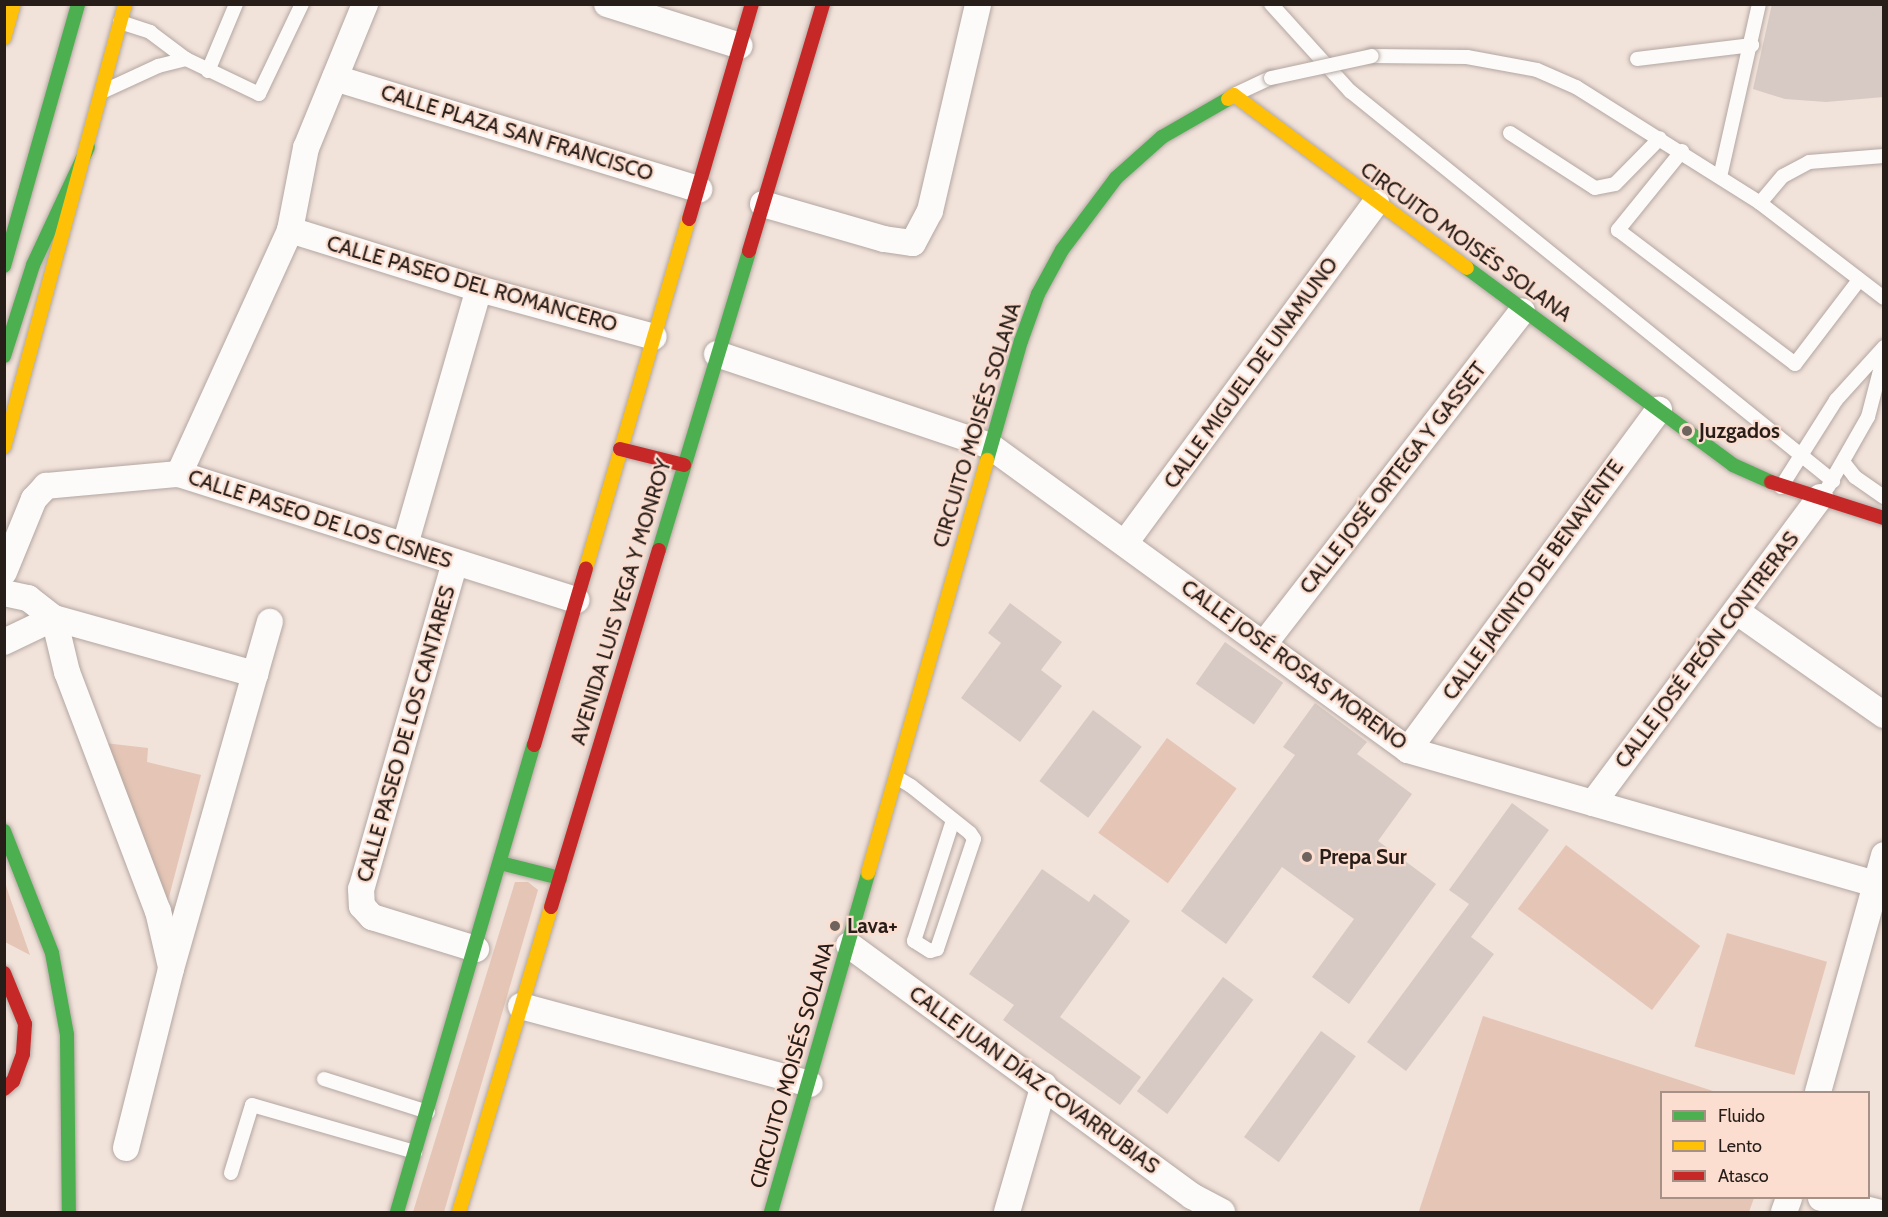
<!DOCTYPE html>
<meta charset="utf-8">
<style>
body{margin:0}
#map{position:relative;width:1888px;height:1217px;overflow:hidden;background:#f1e2da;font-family:Cabin,sans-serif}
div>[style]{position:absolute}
.green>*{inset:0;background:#e5c5b5;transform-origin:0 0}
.building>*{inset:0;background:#d7cac4;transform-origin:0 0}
.roads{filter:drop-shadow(0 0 2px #b3a7a1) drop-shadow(0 0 2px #b3a7a1)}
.lane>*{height:14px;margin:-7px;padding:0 7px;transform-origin:7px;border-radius:7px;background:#fdfbf9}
.street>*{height:26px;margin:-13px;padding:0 13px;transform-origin:13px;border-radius:13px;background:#fdfbf9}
.fast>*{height:14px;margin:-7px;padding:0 7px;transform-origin:7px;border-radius:7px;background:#4caf50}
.slow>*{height:14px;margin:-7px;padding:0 7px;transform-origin:7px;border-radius:7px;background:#ffc107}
.jam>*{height:14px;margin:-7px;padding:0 7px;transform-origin:7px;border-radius:7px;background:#c62828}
.bridges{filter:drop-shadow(0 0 2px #b3a7a1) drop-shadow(0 0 2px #b3a7a1)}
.lane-bridge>*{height:14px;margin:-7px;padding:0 7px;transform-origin:7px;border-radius:7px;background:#fdfbf9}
.dots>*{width:16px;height:16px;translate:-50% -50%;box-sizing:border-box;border:3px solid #fbded0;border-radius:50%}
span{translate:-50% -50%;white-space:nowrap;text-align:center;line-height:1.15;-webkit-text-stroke:4.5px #fbded0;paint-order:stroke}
.street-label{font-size:21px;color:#281e19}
.poi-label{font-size:21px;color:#281e19;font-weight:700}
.left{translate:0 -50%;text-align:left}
.frame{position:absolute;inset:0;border:6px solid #281e19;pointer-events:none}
.legend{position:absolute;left:1660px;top:1091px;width:210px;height:108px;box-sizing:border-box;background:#fbded0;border:2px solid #a79187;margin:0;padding:8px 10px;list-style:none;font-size:18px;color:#281e19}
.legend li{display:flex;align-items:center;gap:12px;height:30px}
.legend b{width:30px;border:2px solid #a79187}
</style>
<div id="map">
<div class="green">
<div style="left:1167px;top:738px;width:86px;height:117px;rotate:36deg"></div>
<div style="clip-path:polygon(96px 742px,148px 748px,147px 762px,201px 775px,165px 912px)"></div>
<div style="left:1566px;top:845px;width:168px;height:80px;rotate:37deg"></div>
<div style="clip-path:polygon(5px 882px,9px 895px,30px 955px,5px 942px)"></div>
<div style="clip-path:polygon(515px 882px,528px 882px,538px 890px,444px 1212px,413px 1212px)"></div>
<div style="left:1727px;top:933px;width:104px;height:118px;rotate:16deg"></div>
<div style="clip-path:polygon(1483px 1016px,1716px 1092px,1662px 1092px,1662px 1198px,1754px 1198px,1749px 1212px,1419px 1211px)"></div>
</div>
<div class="building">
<div style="clip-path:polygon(1772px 4px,1884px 4px,1884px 97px,1826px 102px,1785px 99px,1753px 89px)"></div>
<div style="clip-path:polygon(1010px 603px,1062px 642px,1041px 670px,1062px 686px,1020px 742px,961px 698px,1001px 643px,988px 633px)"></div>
<div style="left:1225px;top:642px;width:71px;height:51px;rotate:35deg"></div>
<div style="clip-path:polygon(1315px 703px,1367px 742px,1357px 754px,1412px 794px,1378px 841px,1436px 884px,1349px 1004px,1312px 977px,1354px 919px,1282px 867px,1226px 944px,1181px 911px,1295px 755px,1283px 747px)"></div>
<div style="left:1093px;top:710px;width:61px;height:89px;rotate:37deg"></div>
<div style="clip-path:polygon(1512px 803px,1549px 830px,1471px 937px,1494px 954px,1406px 1071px,1367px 1042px,1469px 904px,1449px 890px)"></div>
<div style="clip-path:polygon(1042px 869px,1089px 902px,1094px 894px,1130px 921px,1060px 1017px,1141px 1077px,1120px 1105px,1003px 1020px,1014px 1005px,969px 974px)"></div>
<div style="left:1223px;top:977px;width:38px;height:143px;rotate:37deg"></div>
<div style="left:1321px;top:1031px;width:43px;height:131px;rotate:36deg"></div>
</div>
<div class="roads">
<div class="lane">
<div style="left:1271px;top:4px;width:118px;rotate:47.8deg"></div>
<div style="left:1350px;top:91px;width:621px;rotate:38.92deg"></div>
<div style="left:120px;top:22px;width:32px;rotate:18deg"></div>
<div style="left:150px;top:32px;width:45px;rotate:36.9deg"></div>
<div style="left:186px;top:59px;width:81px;rotate:25.6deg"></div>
<div style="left:259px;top:94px;width:100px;rotate:-64.5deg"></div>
<div style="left:1372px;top:56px;width:95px;rotate:0.6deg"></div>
<div style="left:1467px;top:57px;width:71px;rotate:10.5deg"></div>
<div style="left:1537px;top:70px;width:43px;rotate:23.6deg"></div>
<div style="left:1576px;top:87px;width:218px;rotate:32.2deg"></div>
<div style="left:1760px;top:203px;width:156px;rotate:37.5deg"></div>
<div style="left:1637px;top:59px;width:116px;rotate:-6.9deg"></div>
<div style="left:208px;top:71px;width:73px;rotate:-67.3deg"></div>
<div style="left:104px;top:91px;width:60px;rotate:-24.8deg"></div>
<div style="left:158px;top:66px;width:29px;rotate:-14deg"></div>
<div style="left:1236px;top:94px;width:38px;rotate:-25deg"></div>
<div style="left:1510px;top:133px;width:101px;rotate:32.9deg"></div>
<div style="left:1595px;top:188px;width:20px;rotate:-11deg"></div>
<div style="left:1615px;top:184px;width:64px;rotate:-45.6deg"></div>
<div style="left:1682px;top:151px;width:102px;rotate:129deg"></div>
<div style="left:1618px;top:230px;width:222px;rotate:37.1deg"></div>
<div style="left:1795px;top:364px;width:106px;rotate:-52.7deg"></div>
<div style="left:1720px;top:177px;width:177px;rotate:-77.3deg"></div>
<div style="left:1760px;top:203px;width:35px;rotate:-50deg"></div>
<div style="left:1783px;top:176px;width:30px;rotate:-28deg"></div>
<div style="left:1809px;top:162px;width:75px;rotate:-4.6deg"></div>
<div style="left:1844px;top:463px;width:18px;rotate:52deg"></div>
<div style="left:1855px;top:477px;width:35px;rotate:35deg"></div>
<div style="left:1781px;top:487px;width:103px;rotate:-57.7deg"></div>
<div style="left:1836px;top:400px;width:72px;rotate:-47.8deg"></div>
<div style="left:1828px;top:487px;width:81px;rotate:-60.3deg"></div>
<div style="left:1868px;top:417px;width:64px;rotate:-75.5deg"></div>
<div style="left:896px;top:777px;width:17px;rotate:31deg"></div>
<div style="left:911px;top:786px;width:75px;rotate:38.5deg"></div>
<div style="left:970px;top:833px;width:7px;rotate:56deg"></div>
<div style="left:974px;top:839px;width:116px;rotate:108.6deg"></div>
<div style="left:937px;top:949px;width:7px;rotate:164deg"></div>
<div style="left:930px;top:951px;width:19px;rotate:-148deg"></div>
<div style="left:914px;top:941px;width:127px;rotate:-72.1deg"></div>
<div style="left:324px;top:1079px;width:109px;rotate:17.6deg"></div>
<div style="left:231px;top:1173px;width:71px;rotate:-72.8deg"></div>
<div style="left:252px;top:1105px;width:170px;rotate:16.1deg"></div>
</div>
<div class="street">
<div style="left:607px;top:4px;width:139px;rotate:17.5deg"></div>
<div style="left:335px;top:78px;width:381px;rotate:17deg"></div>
<div style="left:763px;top:204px;width:126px;rotate:16.1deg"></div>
<div style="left:884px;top:239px;width:29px;rotate:8deg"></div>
<div style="left:913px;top:243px;width:36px;rotate:-62deg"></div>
<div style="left:930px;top:211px;width:212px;rotate:-76.9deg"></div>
<div style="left:290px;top:230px;width:198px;rotate:17.3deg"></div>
<div style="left:479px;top:289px;width:181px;rotate:15.3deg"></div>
<div style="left:717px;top:354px;width:288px;rotate:18.6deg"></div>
<div style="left:990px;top:446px;width:517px;rotate:36.03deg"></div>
<div style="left:1408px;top:750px;width:485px;rotate:16deg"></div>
<div style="left:179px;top:474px;width:268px;rotate:-65.5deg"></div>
<div style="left:290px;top:230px;width:84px;rotate:-79deg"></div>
<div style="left:306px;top:148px;width:156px;rotate:-67.7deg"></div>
<div style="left:1125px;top:543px;width:423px;rotate:-53.6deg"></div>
<div style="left:405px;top:545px;width:266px;rotate:-73.9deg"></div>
<div style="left:455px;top:562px;width:340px;rotate:106deg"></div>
<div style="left:361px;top:889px;width:17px;rotate:87deg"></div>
<div style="left:362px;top:906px;width:15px;rotate:48deg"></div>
<div style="left:372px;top:917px;width:109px;rotate:17.1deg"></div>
<div style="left:4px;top:572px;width:79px;rotate:-67.7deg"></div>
<div style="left:34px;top:499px;width:18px;rotate:-47deg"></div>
<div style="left:46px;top:486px;width:134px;rotate:-5.2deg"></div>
<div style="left:179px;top:474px;width:417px;rotate:17.6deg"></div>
<div style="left:4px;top:593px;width:25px;rotate:12deg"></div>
<div style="left:28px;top:598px;width:33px;rotate:38deg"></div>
<div style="left:54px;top:618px;width:209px;rotate:15.6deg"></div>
<div style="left:1736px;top:611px;width:181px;rotate:35.1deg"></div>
<div style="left:54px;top:618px;width:56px;rotate:76.5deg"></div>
<div style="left:67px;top:672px;width:256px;rotate:69.2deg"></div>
<div style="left:158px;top:911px;width:57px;rotate:76.9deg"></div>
<div style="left:4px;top:642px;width:55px;rotate:-25.6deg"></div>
<div style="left:1264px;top:644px;width:421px;rotate:-52.2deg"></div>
<div style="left:1408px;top:750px;width:423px;rotate:-53.6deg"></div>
<div style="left:1593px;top:803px;width:381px;rotate:-53.4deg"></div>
<div style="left:849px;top:945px;width:425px;rotate:36.2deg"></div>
<div style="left:1192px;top:1196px;width:34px;rotate:28deg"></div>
<div style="left:521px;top:1006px;width:299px;rotate:15.1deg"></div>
<div style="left:1818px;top:1092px;width:246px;rotate:-74.4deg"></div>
<div style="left:126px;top:1148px;width:185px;rotate:-75.9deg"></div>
<div style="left:171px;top:969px;width:361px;rotate:-74.1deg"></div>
<div style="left:1821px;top:1198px;width:58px;rotate:14deg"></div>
<div style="left:1007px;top:1212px;width:132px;rotate:-73.8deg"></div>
<div style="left:1784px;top:1212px;width:15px;rotate:-70deg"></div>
</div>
<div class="fast">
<div style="left:4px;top:266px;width:272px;rotate:-74.2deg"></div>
<div style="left:1467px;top:268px;width:331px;rotate:36.5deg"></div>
<div style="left:1733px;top:465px;width:42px;rotate:24.1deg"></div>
<div style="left:4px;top:356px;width:96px;rotate:-72.3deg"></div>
<div style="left:33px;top:265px;width:130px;rotate:-65deg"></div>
<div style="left:987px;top:460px;width:124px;rotate:-74.1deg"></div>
<div style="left:1021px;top:341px;width:50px;rotate:-70.1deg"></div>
<div style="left:1038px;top:294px;width:50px;rotate:-61.4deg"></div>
<div style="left:1062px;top:250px;width:90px;rotate:-53.1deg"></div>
<div style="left:1116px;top:178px;width:62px;rotate:-41.7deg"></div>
<div style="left:1162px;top:137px;width:76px;rotate:-29.9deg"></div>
<div style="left:659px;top:550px;width:312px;rotate:-73.2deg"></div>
<div style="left:4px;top:831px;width:131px;rotate:68.5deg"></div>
<div style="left:52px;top:953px;width:83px;rotate:79.6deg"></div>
<div style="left:67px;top:1035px;width:177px;rotate:89.4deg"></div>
<div style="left:500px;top:863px;width:62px;rotate:14deg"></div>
<div style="left:397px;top:1212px;width:487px;rotate:-73.7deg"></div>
<div style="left:771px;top:1212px;width:353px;rotate:-74deg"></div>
</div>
<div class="slow">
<div style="left:4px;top:38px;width:35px;rotate:-74deg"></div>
<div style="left:1228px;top:99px;width:7px;rotate:-34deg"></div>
<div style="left:1234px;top:95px;width:290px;rotate:36.6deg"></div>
<div style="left:4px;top:447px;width:459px;rotate:-74.7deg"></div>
<div style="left:586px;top:568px;width:364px;rotate:-73.6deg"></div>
<div style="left:868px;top:873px;width:430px;rotate:-73.9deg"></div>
<div style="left:459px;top:1212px;width:319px;rotate:-73.2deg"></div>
</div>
<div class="jam">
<div style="left:689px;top:219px;width:224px;rotate:-73.7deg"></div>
<div style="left:749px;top:251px;width:258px;rotate:-73.3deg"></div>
<div style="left:620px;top:449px;width:66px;rotate:14deg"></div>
<div style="left:1771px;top:482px;width:119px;rotate:17.7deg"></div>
<div style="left:534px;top:745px;width:184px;rotate:-73.6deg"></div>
<div style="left:551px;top:907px;width:373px;rotate:-73.2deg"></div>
<div style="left:4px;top:973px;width:55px;rotate:67.6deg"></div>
<div style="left:25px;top:1024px;width:30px;rotate:94deg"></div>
<div style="left:23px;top:1054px;width:29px;rotate:110deg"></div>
<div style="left:13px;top:1081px;width:12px;rotate:138deg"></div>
</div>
</div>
<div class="bridges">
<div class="lane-bridge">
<div style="left:1271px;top:78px;width:103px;rotate:-12.3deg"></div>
</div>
</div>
<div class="dots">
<div style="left:1687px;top:431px;background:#6e635d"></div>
<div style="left:1307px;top:857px;background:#6e635d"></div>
<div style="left:835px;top:926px;background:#6e635d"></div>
</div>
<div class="street-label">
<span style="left:517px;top:133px;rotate:17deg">CALLE PLAZA SAN FRANCISCO</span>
<span style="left:1466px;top:242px;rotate:36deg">CIRCUITO MOISÉS SOLANA</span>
<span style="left:472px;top:284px;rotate:16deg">CALLE PASEO DEL ROMANCERO</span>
<span style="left:1251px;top:373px;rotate:-54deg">CALLE MIGUEL DE UNAMUNO</span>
<span style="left:977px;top:425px;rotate:-73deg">CIRCUITO MOISÉS SOLANA</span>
<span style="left:1393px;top:478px;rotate:-52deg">CALLE JOSÉ ORTEGA Y GASSET</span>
<span style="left:320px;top:519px;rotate:18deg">CALLE PASEO DE LOS CISNES</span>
<span style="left:1533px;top:580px;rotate:-54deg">CALLE JACINTO DE BENAVENTE</span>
<span style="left:621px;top:602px;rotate:-73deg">AVENIDA LUIS VEGA Y MONROY</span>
<span style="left:1707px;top:650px;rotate:-53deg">CALLE JOSÉ PEÓN CONTRERAS</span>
<span style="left:1294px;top:665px;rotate:36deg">CALLE JOSÉ ROSAS MORENO</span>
<span style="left:406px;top:734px;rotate:-74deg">CALLE PASEO DE LOS CANTARES</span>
<span style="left:792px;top:1065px;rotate:-74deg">CIRCUITO MOISÉS SOLANA</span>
<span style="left:1034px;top:1080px;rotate:36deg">CALLE JUAN DÍAZ COVARRUBIAS</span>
</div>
<div class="poi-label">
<span class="left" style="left:1699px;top:431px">Juzgados</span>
<span class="left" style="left:1319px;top:857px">Prepa Sur</span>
<span class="left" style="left:847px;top:926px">Lava+</span>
</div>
<div class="frame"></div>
<ul class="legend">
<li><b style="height:8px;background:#4caf50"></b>Fluido</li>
<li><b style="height:8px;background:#ffc107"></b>Lento</li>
<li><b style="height:8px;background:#c62828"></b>Atasco</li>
</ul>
</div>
